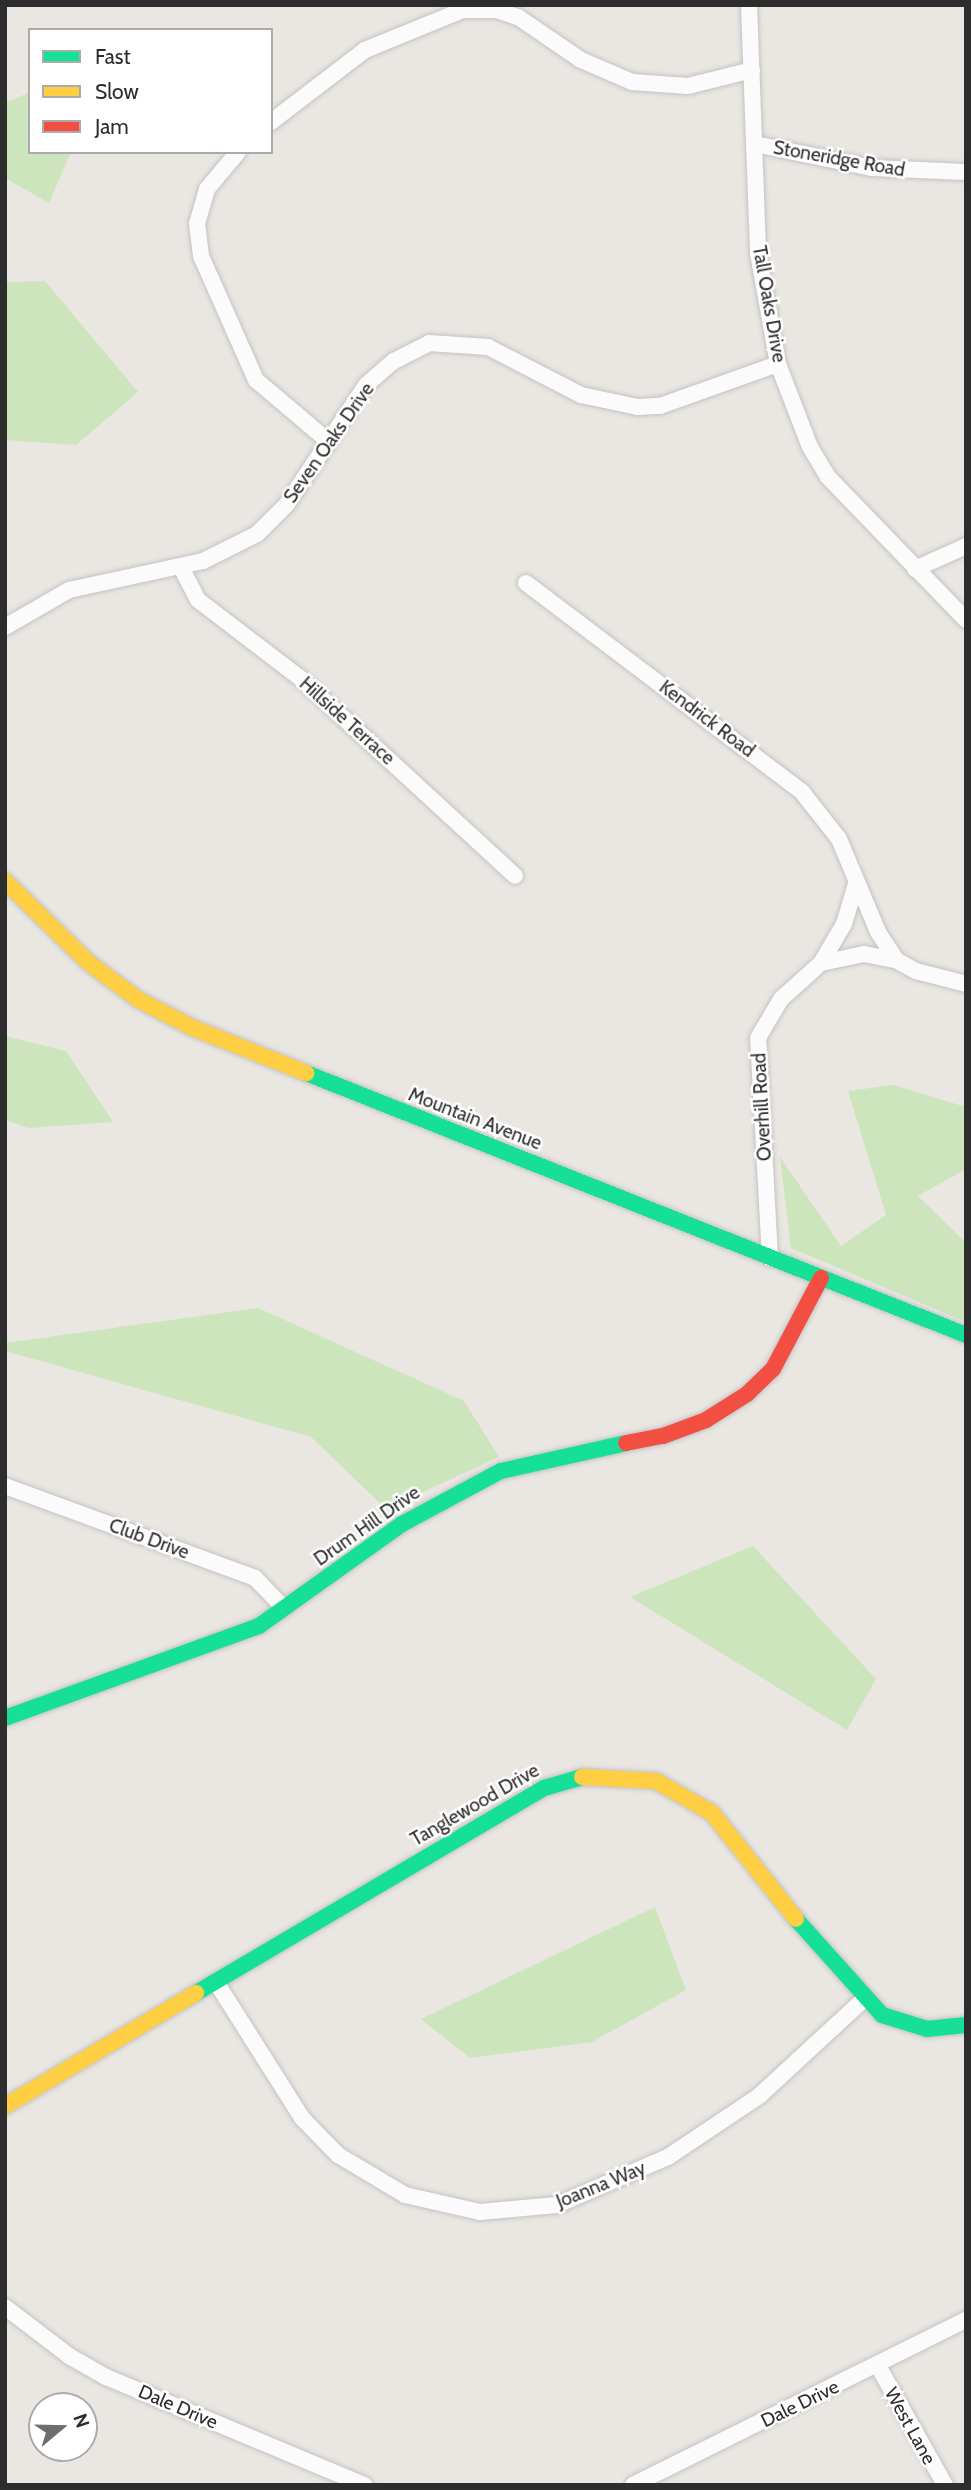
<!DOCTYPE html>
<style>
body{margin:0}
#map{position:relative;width:971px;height:2490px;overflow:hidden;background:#eae7e2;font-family:Cabin,sans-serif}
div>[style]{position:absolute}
.green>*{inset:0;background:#cce5bc}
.roads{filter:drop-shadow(0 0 2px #c4c3c3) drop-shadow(0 0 2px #c4c3c3)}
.street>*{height:16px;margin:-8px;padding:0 8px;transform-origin:8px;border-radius:8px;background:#fcfbfb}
.fast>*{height:16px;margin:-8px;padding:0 8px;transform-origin:8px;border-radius:8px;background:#16e098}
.slow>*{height:16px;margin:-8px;padding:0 8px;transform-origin:8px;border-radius:8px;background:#ffcf43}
.jam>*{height:16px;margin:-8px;padding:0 8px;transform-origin:8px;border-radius:8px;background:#f24e42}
span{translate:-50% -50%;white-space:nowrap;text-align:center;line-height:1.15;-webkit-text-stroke:5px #fff;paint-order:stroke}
.street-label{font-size:19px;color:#2d2d2d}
.frame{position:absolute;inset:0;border:7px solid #2d2d2d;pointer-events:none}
.legend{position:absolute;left:28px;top:28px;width:245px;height:126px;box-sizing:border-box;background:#fff;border:2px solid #ababab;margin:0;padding:9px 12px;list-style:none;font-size:21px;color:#2d2d2d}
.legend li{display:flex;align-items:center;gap:14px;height:35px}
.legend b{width:35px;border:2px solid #ababab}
.north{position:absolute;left:28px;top:2392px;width:70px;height:70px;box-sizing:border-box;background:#fff;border:2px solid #ababab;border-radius:50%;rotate:71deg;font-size:19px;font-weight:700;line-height:28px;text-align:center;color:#2d2d2d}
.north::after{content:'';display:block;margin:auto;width:24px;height:32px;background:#6f6e6c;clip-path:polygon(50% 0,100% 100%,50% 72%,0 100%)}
</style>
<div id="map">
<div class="green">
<div style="clip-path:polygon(30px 92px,30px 152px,71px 152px,49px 203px,5px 178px,5px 103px)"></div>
<div style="clip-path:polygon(45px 281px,138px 392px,76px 445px,5px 440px,5px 282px)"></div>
<div style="clip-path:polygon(5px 1036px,66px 1051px,113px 1122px,28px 1128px,5px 1120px)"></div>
<div style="clip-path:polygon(893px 1085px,966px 1107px,966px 1169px,918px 1196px,966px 1243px,966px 1322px,791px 1248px,780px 1157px,841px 1246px,886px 1215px,848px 1091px)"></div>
<div style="clip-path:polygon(258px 1308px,464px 1401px,499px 1457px,386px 1509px,311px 1437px,5px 1351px,5px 1343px)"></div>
<div style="clip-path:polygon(753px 1546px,876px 1679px,847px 1730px,630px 1597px)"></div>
<div style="clip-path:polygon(655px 1907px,686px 1990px,592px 2042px,470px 2058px,421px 2019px)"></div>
</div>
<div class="roads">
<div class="street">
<div style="left:749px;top:5px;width:248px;rotate:87.9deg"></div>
<div style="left:758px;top:253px;width:113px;rotate:79.8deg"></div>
<div style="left:778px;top:364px;width:89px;rotate:68.9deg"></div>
<div style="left:810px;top:447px;width:35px;rotate:59deg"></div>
<div style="left:828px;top:477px;width:199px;rotate:46deg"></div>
<div style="left:271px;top:122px;width:118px;rotate:-37.5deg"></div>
<div style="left:365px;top:50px;width:106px;rotate:-22.2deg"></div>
<div style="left:463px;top:10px;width:33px"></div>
<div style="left:496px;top:10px;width:23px;rotate:18deg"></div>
<div style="left:518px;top:17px;width:76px;rotate:34.3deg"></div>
<div style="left:581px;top:60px;width:56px;rotate:23.3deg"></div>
<div style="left:632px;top:82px;width:56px;rotate:4.1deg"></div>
<div style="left:688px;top:86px;width:66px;rotate:-14deg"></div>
<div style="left:755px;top:144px;width:119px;rotate:11.6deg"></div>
<div style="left:872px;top:168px;width:94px;rotate:2.4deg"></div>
<div style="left:238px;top:152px;width:48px;rotate:130deg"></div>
<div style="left:207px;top:189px;width:35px;rotate:106deg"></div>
<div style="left:197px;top:223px;width:33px;rotate:83deg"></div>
<div style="left:201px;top:256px;width:136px;rotate:66.1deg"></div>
<div style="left:256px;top:380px;width:94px;rotate:40.3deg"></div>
<div style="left:181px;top:567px;width:37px;rotate:63deg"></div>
<div style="left:198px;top:600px;width:128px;rotate:37.4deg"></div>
<div style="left:300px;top:678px;width:292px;rotate:42.6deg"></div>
<div style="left:915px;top:569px;width:56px;rotate:-24.3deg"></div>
<div style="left:526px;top:583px;width:346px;rotate:37.1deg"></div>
<div style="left:802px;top:792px;width:60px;rotate:51.8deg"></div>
<div style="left:839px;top:839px;width:101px;rotate:67.2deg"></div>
<div style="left:878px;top:932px;width:33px;rotate:57deg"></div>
<div style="left:5px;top:627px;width:74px;rotate:-30deg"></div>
<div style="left:69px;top:590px;width:137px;rotate:-12.2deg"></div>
<div style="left:203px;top:561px;width:60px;rotate:-26.6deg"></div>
<div style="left:257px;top:534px;width:42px;rotate:-45deg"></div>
<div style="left:287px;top:504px;width:143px;rotate:-56.4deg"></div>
<div style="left:366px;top:385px;width:37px;rotate:-41deg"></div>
<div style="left:394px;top:361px;width:39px;rotate:-27deg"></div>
<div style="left:429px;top:343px;width:59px;rotate:3.9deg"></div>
<div style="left:488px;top:347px;width:105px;rotate:27.3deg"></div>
<div style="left:581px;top:395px;width:58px;rotate:11.9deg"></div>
<div style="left:638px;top:407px;width:22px;rotate:-3deg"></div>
<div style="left:660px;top:406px;width:125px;rotate:-19.6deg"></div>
<div style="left:821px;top:963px;width:45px;rotate:-59.5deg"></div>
<div style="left:844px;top:924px;width:42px;rotate:-73.3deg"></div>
<div style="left:770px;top:1258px;width:220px;rotate:-93.1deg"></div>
<div style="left:758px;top:1038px;width:45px;rotate:-59.5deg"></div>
<div style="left:781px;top:999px;width:54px;rotate:-42deg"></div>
<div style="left:821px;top:963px;width:44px;rotate:-11.8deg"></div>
<div style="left:864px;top:954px;width:33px;rotate:11deg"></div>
<div style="left:896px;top:960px;width:23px;rotate:29deg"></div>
<div style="left:916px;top:971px;width:52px;rotate:14.6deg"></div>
<div style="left:5px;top:1486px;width:266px;rotate:20.2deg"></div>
<div style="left:255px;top:1578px;width:40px;rotate:46deg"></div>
<div style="left:216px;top:1982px;width:161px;rotate:57.7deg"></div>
<div style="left:302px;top:2118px;width:52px;rotate:45.8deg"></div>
<div style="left:338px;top:2155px;width:78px;rotate:30.8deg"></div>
<div style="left:405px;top:2195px;width:77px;rotate:12.8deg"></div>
<div style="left:480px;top:2212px;width:77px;rotate:-5.2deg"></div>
<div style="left:557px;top:2205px;width:121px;rotate:-23.4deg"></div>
<div style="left:668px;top:2157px;width:110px;rotate:-33.8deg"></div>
<div style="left:759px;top:2096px;width:143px;rotate:-42.7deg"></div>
<div style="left:5px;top:2307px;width:81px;rotate:37.4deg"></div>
<div style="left:69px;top:2356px;width:43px;rotate:29.6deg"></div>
<div style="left:106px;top:2377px;width:280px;rotate:22.7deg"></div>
<div style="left:878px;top:2366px;width:137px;rotate:60.6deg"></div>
<div style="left:633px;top:2485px;width:372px;rotate:-26.4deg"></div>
</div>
<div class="fast">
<div style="left:306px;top:1073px;width:710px;rotate:21.65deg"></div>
<div style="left:5px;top:1718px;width:270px;rotate:-19.9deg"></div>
<div style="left:259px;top:1626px;width:176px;rotate:-35.5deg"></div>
<div style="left:402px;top:1524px;width:112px;rotate:-28.2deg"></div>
<div style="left:501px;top:1471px;width:128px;rotate:-12.6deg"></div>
<div style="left:796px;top:1919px;width:129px;rotate:48.1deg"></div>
<div style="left:882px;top:2015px;width:47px;rotate:17.3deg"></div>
<div style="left:927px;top:2029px;width:39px;rotate:-6deg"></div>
<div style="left:196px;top:1993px;width:404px;rotate:-30.5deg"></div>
<div style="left:544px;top:1788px;width:40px;rotate:-16deg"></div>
</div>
<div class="slow">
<div style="left:5px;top:881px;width:117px;rotate:44.3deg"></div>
<div style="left:89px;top:963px;width:62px;rotate:36.5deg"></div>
<div style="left:139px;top:1000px;width:61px;rotate:27.4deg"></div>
<div style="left:193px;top:1028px;width:122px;rotate:21.7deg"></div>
<div style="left:582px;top:1777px;width:74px;rotate:3.1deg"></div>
<div style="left:656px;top:1781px;width:64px;rotate:29.7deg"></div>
<div style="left:712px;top:1813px;width:135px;rotate:51.6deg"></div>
<div style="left:5px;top:2106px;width:222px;rotate:-30.6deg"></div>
</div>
<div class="jam">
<div style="left:626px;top:1443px;width:38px;rotate:-11deg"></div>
<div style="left:663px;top:1436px;width:46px;rotate:-20.4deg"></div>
<div style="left:706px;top:1420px;width:49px;rotate:-32.4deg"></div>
<div style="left:747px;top:1394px;width:36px;rotate:-44deg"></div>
<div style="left:773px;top:1369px;width:103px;rotate:-62.2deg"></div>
</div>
</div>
<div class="street-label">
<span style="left:839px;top:159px;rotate:10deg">Stoneridge Road</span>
<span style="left:769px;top:304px;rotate:80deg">Tall Oaks Drive</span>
<span style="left:329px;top:443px;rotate:-55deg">Seven Oaks Drive</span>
<span style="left:707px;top:719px;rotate:37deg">Kendrick Road</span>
<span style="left:347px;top:721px;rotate:42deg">Hillside Terrace</span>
<span style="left:762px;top:1107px;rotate:-93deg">Overhill Road</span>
<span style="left:475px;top:1119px;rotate:21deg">Mountain Avenue</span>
<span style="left:367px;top:1526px;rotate:-35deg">Drum Hill Drive</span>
<span style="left:149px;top:1539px;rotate:20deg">Club Drive</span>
<span style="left:475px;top:1805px;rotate:-30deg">Tanglewood Drive</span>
<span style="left:601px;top:2185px;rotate:-22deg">Joanna Way</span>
<span style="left:800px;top:2404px;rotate:-26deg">Dale Drive</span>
<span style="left:178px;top:2407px;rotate:23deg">Dale Drive</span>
<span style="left:910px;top:2426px;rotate:61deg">West Lane</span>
</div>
<div class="frame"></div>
<ul class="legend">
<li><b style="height:9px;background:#16e098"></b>Fast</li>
<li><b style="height:9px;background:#ffcf43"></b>Slow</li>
<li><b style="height:9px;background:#f24e42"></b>Jam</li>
</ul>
<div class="north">N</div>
</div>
